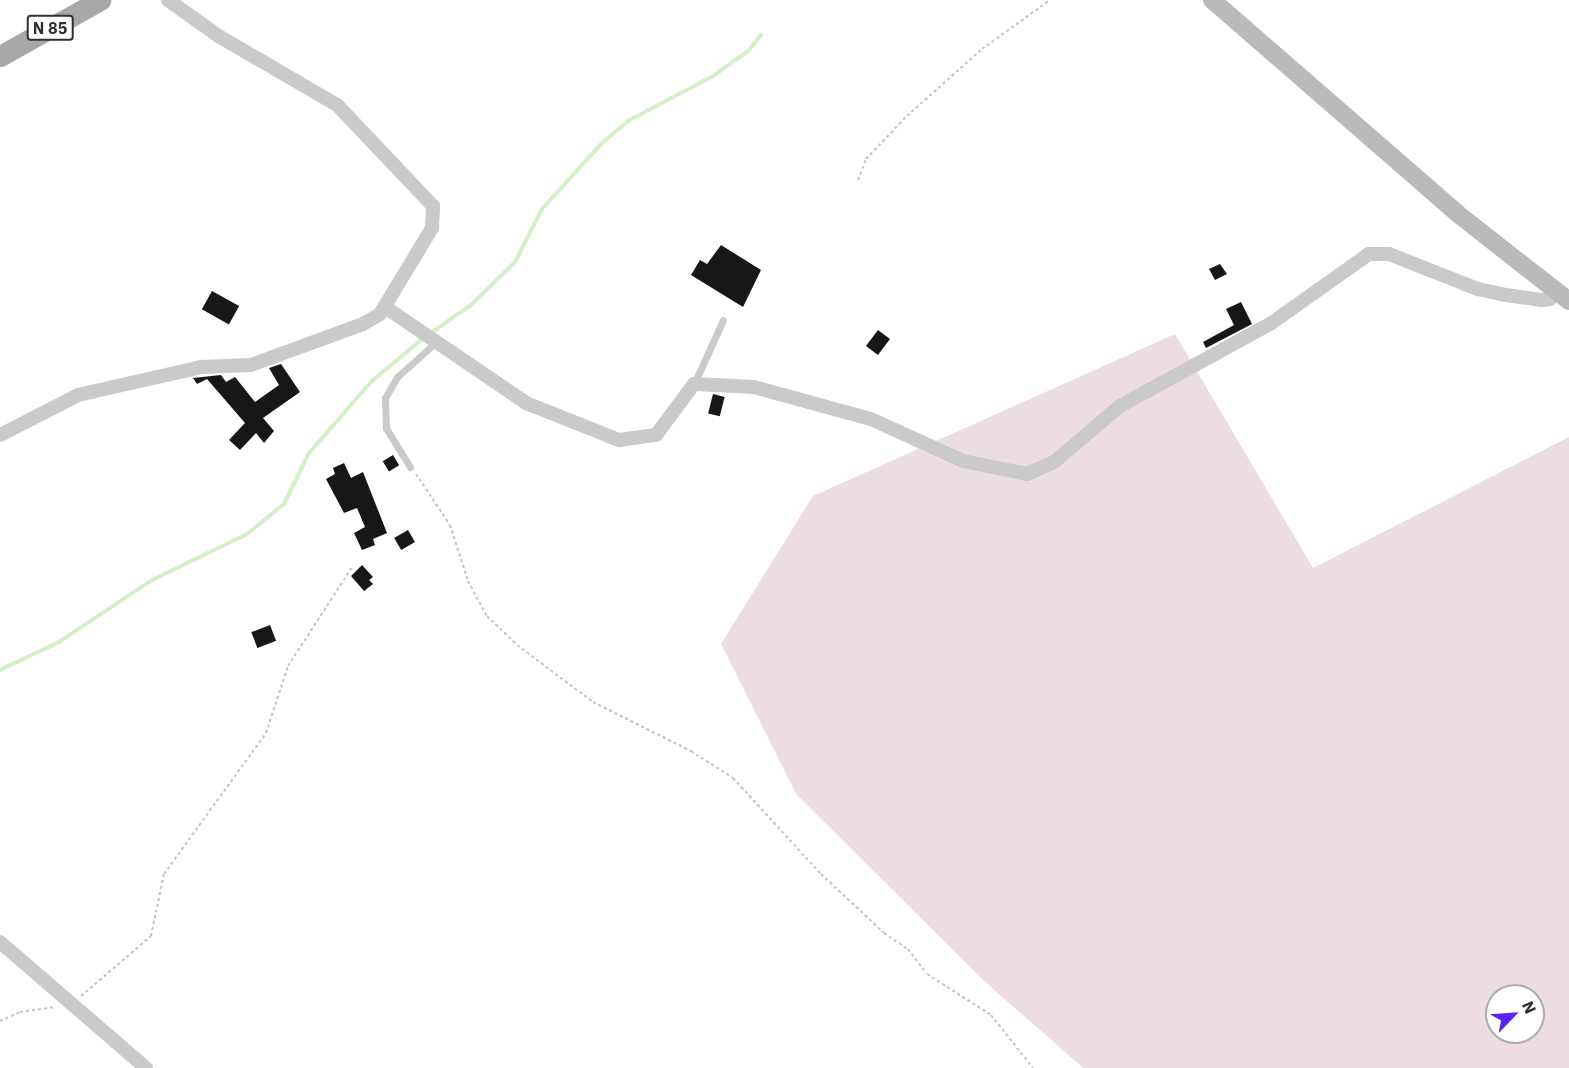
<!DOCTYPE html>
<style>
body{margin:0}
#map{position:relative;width:1569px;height:1068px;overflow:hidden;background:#fff;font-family:"IBM Plex Sans",sans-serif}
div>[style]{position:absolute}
.green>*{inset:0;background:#eedde0}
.stream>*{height:4px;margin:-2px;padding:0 2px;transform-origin:2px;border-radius:2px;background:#d3f0c7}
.building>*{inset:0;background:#171717;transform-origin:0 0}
.path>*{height:2px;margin-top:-1px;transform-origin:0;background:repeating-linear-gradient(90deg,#c4c4c4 0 3px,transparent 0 6px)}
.lane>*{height:7px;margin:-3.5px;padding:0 3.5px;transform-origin:3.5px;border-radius:3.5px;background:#cacaca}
.street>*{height:14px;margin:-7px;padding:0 7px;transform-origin:7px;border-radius:7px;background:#cacaca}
.secondary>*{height:18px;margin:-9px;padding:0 9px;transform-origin:9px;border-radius:9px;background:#bababa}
.primary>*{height:21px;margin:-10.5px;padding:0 10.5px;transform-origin:10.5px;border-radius:10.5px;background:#a8a8a8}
span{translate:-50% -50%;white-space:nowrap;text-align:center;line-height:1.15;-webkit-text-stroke:6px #fff;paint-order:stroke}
.shield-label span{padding:2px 4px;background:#fff;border:2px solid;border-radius:4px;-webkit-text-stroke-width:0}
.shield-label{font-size:16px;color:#303030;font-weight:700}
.north{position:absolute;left:1485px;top:984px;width:60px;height:60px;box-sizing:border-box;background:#fff;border:2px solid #acacac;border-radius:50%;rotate:65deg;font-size:16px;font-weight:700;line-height:24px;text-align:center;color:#303030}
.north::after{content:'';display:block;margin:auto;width:21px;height:27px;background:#5923f6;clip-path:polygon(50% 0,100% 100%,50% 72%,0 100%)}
</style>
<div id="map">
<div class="green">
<div style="clip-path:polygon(evenodd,1175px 334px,1313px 568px,1569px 437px,1569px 1068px,1083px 1068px,983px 980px,796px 794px,721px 644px,813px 496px,1175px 334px,1497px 996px,1533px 996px,1533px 1032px,1497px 1032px,1497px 996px)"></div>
</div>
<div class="stream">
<div style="left:431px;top:333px;width:49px;rotate:-35deg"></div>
<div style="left:471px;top:305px;width:62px;rotate:-44.3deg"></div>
<div style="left:515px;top:262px;width:59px;rotate:-63deg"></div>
<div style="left:542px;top:209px;width:89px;rotate:-47.7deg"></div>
<div style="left:602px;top:143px;width:34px;rotate:-40deg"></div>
<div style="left:628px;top:121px;width:96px;rotate:-27.9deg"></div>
<div style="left:713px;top:76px;width:43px;rotate:-35.5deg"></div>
<div style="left:748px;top:51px;width:21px;rotate:-51deg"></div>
<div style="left:0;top:670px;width:65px;rotate:-25.4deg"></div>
<div style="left:59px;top:642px;width:112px;rotate:-33.7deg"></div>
<div style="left:152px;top:580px;width:106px;rotate:-25.8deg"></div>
<div style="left:247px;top:534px;width:48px;rotate:-39deg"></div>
<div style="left:284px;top:504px;width:57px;rotate:-63.9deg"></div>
<div style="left:309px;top:453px;width:96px;rotate:-48.8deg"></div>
<div style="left:372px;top:381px;width:64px;rotate:-39.9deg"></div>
</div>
<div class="building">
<div style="clip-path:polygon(721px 245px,761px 270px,743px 307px,691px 275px,700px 260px,707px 264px)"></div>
<div style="clip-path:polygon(1220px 264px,1227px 274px,1215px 280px,1209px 269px)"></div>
<div style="left:212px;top:291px;width:31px;height:21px;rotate:29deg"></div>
<div style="clip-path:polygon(1241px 302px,1252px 324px,1206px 348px,1203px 342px,1234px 325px,1226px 309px)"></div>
<div style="left:878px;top:330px;width:15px;height:20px;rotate:37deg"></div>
<div style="clip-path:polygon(281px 364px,300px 392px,263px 418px,274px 431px,264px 443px,256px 433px,240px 450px,229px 440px,245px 423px,207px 379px,197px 384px,193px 378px,221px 375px,226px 382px,235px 377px,255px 402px,279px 385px,269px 368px)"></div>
<div style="left:713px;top:394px;width:12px;height:20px;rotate:14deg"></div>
<div style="left:393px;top:455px;width:12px;height:12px;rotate:59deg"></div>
<div style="clip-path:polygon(344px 463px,351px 478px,363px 472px,387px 533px,373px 539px,375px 545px,362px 550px,354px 533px,365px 527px,357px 508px,344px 513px,326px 479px,335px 474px,333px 468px)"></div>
<div style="left:408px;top:530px;width:14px;height:16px;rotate:60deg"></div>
<div style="clip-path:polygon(362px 565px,373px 577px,369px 580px,373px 584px,364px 591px,351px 576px)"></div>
<div style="left:270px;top:625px;width:17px;height:20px;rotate:69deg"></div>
</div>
<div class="path">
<div style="left:858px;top:180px;width:22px;rotate:-69deg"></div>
<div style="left:866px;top:159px;width:59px;rotate:-46.4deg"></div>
<div style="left:907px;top:116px;width:101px;rotate:-41.8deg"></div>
<div style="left:982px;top:49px;width:84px;rotate:-35.8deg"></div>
<div style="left:416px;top:474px;width:61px;rotate:56.3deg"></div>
<div style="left:450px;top:525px;width:59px;rotate:72.2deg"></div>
<div style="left:468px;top:581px;width:40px;rotate:62deg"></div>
<div style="left:487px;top:616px;width:42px;rotate:44deg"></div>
<div style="left:517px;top:645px;width:95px;rotate:36.9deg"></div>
<div style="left:593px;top:702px;width:110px;rotate:26.6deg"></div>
<div style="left:691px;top:751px;width:50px;rotate:32.7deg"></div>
<div style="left:733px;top:778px;width:130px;rotate:47.5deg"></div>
<div style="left:821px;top:874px;width:86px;rotate:43.1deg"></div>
<div style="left:884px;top:933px;width:29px;rotate:34deg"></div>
<div style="left:908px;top:949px;width:31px;rotate:53deg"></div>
<div style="left:927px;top:974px;width:76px;rotate:32.6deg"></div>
<div style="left:991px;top:1015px;width:68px;rotate:51.6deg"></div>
<div style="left:81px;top:996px;width:92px;rotate:-40.6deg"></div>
<div style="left:151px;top:936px;width:63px;rotate:-78.2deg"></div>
<div style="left:164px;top:874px;width:174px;rotate:-54.1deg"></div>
<div style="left:266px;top:733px;width:71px;rotate:-71.8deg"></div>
<div style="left:288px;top:666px;width:118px;rotate:-57.1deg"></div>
<div style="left:0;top:1021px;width:22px;rotate:-24deg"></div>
<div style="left:20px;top:1012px;width:35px;rotate:-8deg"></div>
</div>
<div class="lane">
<div style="left:694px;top:384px;width:70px;rotate:-65.6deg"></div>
<div style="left:410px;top:467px;width:46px;rotate:-121.6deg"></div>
<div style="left:386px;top:428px;width:30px;rotate:-92deg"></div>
<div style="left:385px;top:398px;width:24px;rotate:-60deg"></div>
<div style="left:397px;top:377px;width:51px;rotate:-41.8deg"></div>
</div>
<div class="street">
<div style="left:385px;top:307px;width:171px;rotate:34.2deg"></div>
<div style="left:526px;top:403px;width:100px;rotate:21.7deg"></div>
<div style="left:619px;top:440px;width:37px;rotate:-8deg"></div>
<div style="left:656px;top:435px;width:64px;rotate:-53.3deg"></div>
<div style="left:694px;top:384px;width:60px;rotate:2.9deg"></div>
<div style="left:754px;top:387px;width:121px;rotate:15.3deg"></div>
<div style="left:871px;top:419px;width:101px;rotate:24.5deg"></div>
<div style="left:963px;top:461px;width:65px;rotate:11.5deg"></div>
<div style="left:1027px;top:474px;width:30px;rotate:-24deg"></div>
<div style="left:1054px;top:462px;width:87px;rotate:-40.3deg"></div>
<div style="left:1120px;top:406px;width:171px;rotate:-28.7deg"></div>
<div style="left:1270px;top:324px;width:121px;rotate:-35.3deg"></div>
<div style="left:1369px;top:254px;width:20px"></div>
<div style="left:1389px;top:254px;width:96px;rotate:21.5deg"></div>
<div style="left:1478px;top:289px;width:29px;rotate:12deg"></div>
<div style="left:1506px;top:295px;width:36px;rotate:8deg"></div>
<div style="left:1542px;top:300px;width:8px;rotate:-7deg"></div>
<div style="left:1550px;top:299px;width:9px;rotate:-49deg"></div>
<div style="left:0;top:435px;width:88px;rotate:-27.1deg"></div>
<div style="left:78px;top:395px;width:126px;rotate:-12.8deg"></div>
<div style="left:201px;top:367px;width:50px;rotate:-2.3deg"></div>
<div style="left:251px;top:365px;width:119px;rotate:-20.1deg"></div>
<div style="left:363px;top:324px;width:20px;rotate:-30deg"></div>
<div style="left:380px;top:314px;width:100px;rotate:-58.8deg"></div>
<div style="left:432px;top:228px;width:22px;rotate:-87deg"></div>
<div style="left:433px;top:206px;width:139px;rotate:-133.5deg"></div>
<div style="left:337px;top:105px;width:135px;rotate:-149.8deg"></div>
<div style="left:220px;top:37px;width:64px;rotate:-144.6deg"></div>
<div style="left:0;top:942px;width:193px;rotate:40.8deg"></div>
</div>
<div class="secondary">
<div style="left:1212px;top:0;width:326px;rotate:41deg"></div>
<div style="left:1458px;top:214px;width:141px;rotate:38.1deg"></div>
</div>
<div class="primary">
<div style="left:0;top:56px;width:115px;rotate:-29.2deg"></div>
</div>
<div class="shield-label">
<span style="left:50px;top:28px">N 85</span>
</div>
<div class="north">N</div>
</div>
